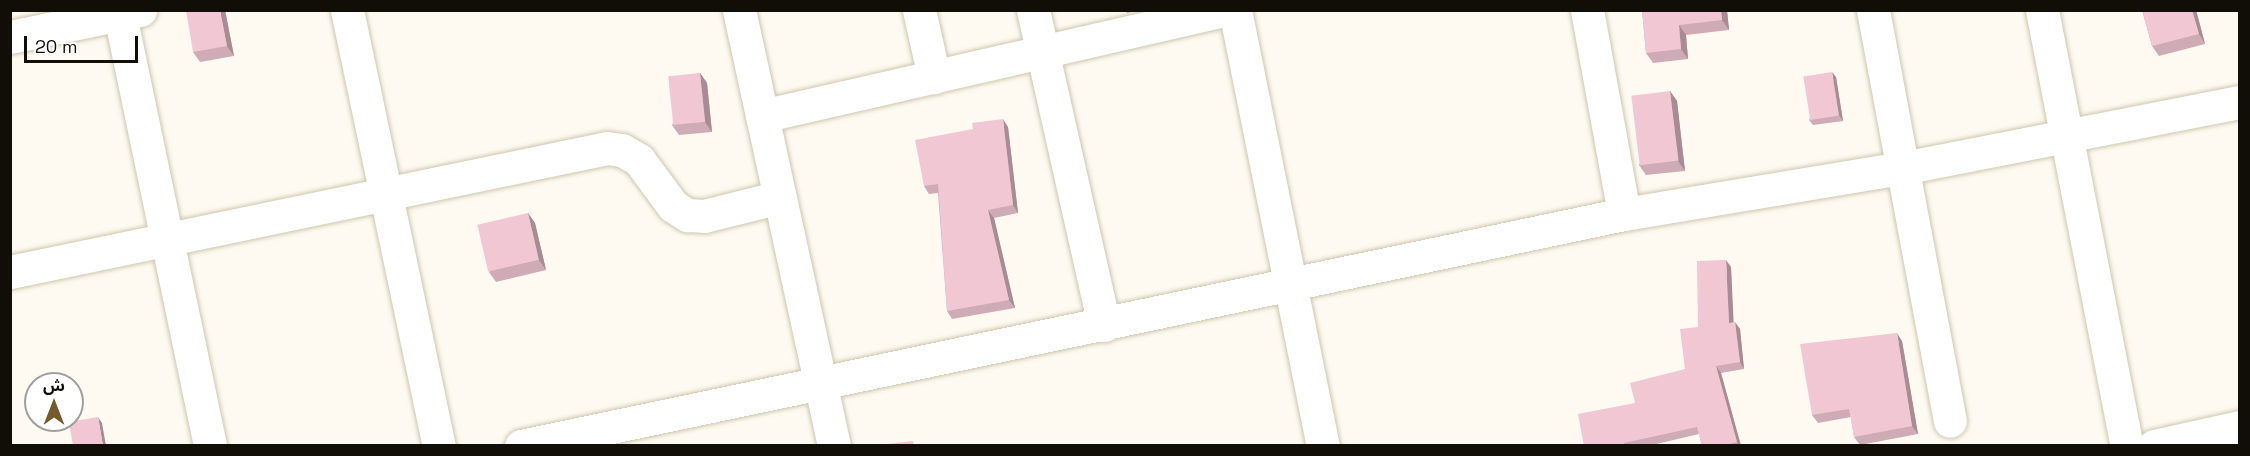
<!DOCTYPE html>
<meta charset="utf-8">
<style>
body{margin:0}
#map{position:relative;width:2250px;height:456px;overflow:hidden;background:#fefaf1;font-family:"Space Grotesk","Noto Sans Arabic",sans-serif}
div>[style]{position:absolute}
.roads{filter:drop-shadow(0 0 2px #cec6af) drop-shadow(0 0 2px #cec6af)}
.street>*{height:33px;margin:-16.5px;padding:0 16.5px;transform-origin:16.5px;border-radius:16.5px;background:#fff}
.secondary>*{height:33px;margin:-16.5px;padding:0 16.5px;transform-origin:16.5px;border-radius:16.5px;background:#fff}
.wall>*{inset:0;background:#cfabb6}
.shaded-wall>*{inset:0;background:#a98b94}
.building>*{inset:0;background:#f1c7d4;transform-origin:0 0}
span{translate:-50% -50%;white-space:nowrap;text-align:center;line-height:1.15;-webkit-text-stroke:6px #fff;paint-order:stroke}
.frame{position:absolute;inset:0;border:12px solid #100e06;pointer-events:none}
.north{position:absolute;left:24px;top:372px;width:60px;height:60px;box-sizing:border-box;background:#fff;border:2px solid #9f9f9b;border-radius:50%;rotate:0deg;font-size:16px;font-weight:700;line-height:24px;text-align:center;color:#100e06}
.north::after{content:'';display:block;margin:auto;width:21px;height:27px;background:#745a2c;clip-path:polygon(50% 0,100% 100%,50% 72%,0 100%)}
.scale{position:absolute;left:24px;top:36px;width:114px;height:27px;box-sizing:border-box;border:3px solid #100e06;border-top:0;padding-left:8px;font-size:18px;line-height:21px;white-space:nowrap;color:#100e06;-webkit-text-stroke:4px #fff;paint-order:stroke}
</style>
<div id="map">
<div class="roads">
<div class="street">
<div style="left:119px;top:10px;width:445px;rotate:78.2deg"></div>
<div style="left:347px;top:10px;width:446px;rotate:78.1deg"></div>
<div style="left:739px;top:10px;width:446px;rotate:77.7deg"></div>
<div style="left:919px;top:10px;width:69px;rotate:77.4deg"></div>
<div style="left:1033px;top:10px;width:323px;rotate:77.3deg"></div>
<div style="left:1235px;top:10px;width:445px;rotate:78.6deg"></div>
<div style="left:1587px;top:10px;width:207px;rotate:79.7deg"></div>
<div style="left:1873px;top:10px;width:418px;rotate:79.4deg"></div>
<div style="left:2042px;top:10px;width:444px;rotate:79deg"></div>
<div style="left:10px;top:37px;width:133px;rotate:-11.7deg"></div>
<div style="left:762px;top:116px;width:475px;rotate:-12.9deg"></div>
<div style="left:10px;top:272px;width:610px;rotate:-11.73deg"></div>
<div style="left:607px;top:148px;width:15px;rotate:8deg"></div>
<div style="left:622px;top:150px;width:20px;rotate:30deg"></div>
<div style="left:639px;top:160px;width:57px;rotate:53.5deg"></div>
<div style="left:673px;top:206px;width:17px;rotate:33deg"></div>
<div style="left:687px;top:215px;width:17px;rotate:3deg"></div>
<div style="left:704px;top:216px;width:78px;rotate:-14deg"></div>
<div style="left:521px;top:446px;width:1127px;rotate:-11.88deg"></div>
<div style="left:1624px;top:214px;width:283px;rotate:-9.4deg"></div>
<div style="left:1903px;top:168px;width:343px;rotate:-11.1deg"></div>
</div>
<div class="secondary">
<div style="left:2154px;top:446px;width:88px;rotate:-12.5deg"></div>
</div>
</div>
<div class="wall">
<div style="clip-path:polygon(225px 10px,234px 56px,200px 62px,193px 52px)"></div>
<div style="clip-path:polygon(1126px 10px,1139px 10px,1127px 13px)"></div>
<div style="clip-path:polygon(1642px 10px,1727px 10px,1729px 30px,1686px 35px,1688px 59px,1653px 63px,1646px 53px)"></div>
<div style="clip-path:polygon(2142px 10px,2196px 10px,2205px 44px,2159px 56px,2152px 46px)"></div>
<div style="clip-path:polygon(700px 73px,707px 83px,712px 132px,679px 135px,672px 125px)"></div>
<div style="clip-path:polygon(1836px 77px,1843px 121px,1813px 125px,1809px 120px)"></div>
<div style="clip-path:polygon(1670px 91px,1677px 101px,1685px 171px,1646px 175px,1639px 165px)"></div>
<div style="clip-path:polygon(1008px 127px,1018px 213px,994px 218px,1015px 308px,952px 319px,947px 311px,938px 193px,929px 194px,924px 186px,973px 129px)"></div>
<div style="clip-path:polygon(528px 213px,535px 223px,546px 270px,496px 282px,489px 272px)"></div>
<div style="clip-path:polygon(1731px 267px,1733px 322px,1740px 329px,1744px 369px,1721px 373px,1741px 446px,1702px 446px,1699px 434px,1648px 446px,1584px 446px,1635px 403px,1685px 369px,1698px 327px)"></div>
<div style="clip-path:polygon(1902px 341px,1918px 434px,1860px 445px,1854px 437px,1851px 417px,1818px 423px,1812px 415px)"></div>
</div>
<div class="shaded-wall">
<div style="clip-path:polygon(220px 10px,225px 10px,234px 56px,227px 46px)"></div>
<div style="clip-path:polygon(1721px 10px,1727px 10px,1729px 30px,1722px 20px)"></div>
<div style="clip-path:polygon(2192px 10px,2196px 10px,2205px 44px,2199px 34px)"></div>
<div style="clip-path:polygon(1679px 25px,1686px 35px,1688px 59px,1681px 49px)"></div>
<div style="clip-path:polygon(1832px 72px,1836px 77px,1843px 121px,1839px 115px)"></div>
<div style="clip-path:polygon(700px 73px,707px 83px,712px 132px,705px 122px)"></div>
<div style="clip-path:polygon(1670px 91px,1677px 101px,1685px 171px,1678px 161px)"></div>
<div style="clip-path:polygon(1003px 119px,1008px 127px,1018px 213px,1013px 205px)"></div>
<div style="clip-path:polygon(988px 210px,994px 218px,1015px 308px,1009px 300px)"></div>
<div style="clip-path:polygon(528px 213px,535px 223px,546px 270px,539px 260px)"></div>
<div style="clip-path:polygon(1726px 260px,1731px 267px,1734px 330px,1729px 323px)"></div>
<div style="clip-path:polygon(1735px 322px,1740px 329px,1744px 369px,1740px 362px)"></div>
<div style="clip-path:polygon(1897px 333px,1902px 341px,1918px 434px,1912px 426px)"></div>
<div style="clip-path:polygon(1716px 366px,1721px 373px,1741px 446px,1740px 446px,1737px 442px)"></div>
<div style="clip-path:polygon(98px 417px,102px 423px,106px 446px,103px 446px)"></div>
</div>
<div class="building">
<div style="clip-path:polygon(186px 10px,220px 10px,227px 46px,193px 52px)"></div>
<div style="clip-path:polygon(1642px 10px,1721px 10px,1722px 20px,1679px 25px,1681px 49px,1646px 53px)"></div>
<div style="clip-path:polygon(2142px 10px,2192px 10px,2199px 34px,2152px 46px)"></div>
<div style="left:1832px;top:72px;width:44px;height:29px;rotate:81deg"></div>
<div style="left:700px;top:73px;width:49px;height:32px;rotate:84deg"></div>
<div style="left:1670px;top:91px;width:70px;height:39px;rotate:83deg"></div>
<div style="clip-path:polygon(1003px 119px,1013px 205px,988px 210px,1009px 300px,947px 311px,938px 184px,924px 186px,915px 140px,973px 129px,972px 123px)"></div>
<div style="left:528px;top:213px;width:48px;height:52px;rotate:77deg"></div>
<div style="clip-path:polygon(1726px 260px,1729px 323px,1735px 322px,1740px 362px,1716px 366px,1737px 442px,1722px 446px,1702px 446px,1697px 427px,1624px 443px,1624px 446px,1584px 446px,1578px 414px,1635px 403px,1630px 383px,1685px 369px,1680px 329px,1698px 327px,1697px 261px)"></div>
<div style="clip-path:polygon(1897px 333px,1912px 426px,1854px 437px,1849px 409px,1812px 415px,1800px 344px)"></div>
<div style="clip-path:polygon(98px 417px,103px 446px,73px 446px,69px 422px)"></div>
<div style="clip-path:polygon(913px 441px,914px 446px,870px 446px)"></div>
</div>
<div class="frame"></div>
<div class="north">ش</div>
<div class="scale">20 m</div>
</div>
